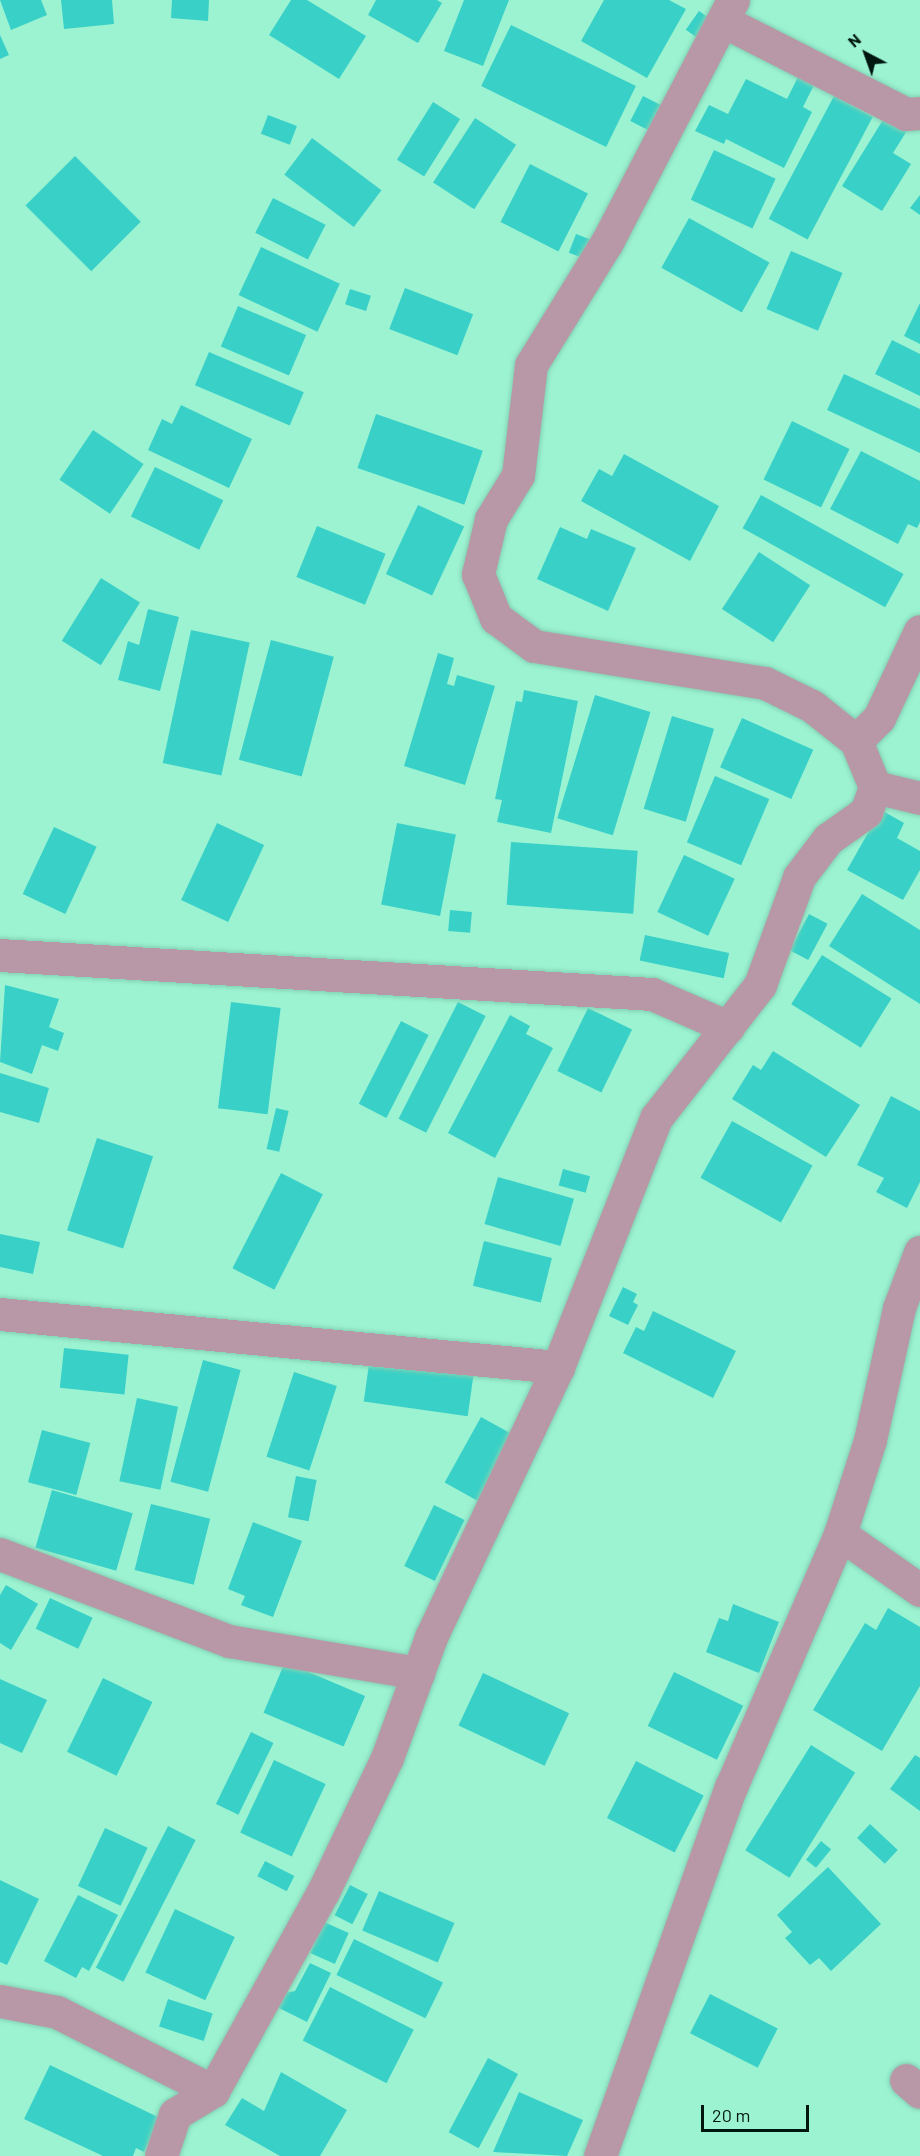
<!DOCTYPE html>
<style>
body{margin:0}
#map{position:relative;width:920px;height:2156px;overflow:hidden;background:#9cf3d2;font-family:Barlow,sans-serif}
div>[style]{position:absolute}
.building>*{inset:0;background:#39d1c7;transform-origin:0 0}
.roads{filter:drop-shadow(0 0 2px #83d0b3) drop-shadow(0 0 2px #83d0b3)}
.minor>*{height:33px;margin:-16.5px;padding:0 16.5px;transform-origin:16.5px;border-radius:16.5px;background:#b898a7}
span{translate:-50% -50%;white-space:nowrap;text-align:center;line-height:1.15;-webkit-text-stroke:4.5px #9cf3d2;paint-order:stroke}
.north{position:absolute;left:836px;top:24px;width:60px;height:60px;-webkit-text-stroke:4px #9cf3d2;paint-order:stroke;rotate:319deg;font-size:16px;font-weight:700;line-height:24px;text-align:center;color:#00170f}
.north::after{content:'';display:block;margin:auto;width:21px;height:27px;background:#00170f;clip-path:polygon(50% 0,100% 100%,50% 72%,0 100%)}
.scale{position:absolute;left:701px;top:2105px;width:108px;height:27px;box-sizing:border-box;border:3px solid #00170f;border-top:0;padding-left:8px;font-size:18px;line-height:21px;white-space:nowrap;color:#00170f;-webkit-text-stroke:4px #9cf3d2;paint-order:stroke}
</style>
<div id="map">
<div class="building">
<div style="clip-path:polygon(0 0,41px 0,47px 15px,11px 30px)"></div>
<div style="clip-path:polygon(61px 0,112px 0,114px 24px,64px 29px)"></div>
<div style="clip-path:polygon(172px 0,209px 0,208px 21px,171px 18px)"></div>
<div style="clip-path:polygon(291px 0,307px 0,366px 36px,339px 79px,269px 35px)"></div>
<div style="clip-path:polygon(376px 0,437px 0,442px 3px,418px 43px,368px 15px)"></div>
<div style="clip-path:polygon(464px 0,509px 0,483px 66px,444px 51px)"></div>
<div style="clip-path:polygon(604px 0,669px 0,686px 9px,647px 78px,581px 41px)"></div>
<div style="left:699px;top:11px;width:21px;height:23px;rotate:35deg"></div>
<div style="left:511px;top:25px;width:139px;height:68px;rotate:26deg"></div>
<div style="clip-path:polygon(0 35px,9px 55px,0 59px)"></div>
<div style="clip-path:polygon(799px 75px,815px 83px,803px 107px,812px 112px,784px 168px,726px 139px,724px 144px,695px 131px,709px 105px,728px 114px,746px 79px,787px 99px)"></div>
<div style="left:643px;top:96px;width:20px;height:28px;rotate:27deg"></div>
<div style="left:834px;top:96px;width:44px;height:139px;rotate:28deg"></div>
<div style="left:433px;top:102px;width:32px;height:68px;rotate:32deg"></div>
<div style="left:268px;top:115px;width:31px;height:20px;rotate:21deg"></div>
<div style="clip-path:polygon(886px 115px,908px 129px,893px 153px,911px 164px,882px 211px,842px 186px)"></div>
<div style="left:475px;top:118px;width:49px;height:77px;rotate:33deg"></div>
<div style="left:312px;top:138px;width:87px;height:46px;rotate:37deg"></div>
<div style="left:714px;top:150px;width:68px;height:55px;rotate:25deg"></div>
<div style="left:75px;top:156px;width:93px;height:70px;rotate:45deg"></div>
<div style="left:530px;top:164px;width:65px;height:65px;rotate:27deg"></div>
<div style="clip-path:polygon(920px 195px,920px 215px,910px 208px)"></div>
<div style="left:273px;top:198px;width:59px;height:39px;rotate:27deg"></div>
<div style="left:689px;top:218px;width:92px;height:57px;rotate:29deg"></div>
<div style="left:576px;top:234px;width:19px;height:20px;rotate:21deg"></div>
<div style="left:261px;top:247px;width:87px;height:53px;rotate:25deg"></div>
<div style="left:791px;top:251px;width:56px;height:63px;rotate:23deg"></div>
<div style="left:405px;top:288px;width:73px;height:44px;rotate:21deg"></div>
<div style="left:350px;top:289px;width:22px;height:16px;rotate:18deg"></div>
<div style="clip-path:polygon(920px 303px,920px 344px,904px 336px)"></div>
<div style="left:238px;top:306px;width:74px;height:44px;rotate:23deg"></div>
<div style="clip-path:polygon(892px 340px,920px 354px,920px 396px,875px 374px)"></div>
<div style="left:209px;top:352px;width:103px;height:36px;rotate:23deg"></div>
<div style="clip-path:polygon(844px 374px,920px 409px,920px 453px,827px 410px)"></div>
<div style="clip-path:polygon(181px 405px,252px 439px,229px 488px,148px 450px,162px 419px,172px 424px)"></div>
<div style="left:376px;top:414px;width:113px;height:57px;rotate:19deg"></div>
<div style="left:792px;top:421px;width:64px;height:65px;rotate:26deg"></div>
<div style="left:93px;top:430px;width:61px;height:60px;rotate:34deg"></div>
<div style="clip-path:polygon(861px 451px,920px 481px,920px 522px,917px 528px,908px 524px,898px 544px,830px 509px)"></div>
<div style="clip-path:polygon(624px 454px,719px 506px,690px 561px,581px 501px,599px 469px,612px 476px)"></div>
<div style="left:155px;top:467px;width:76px;height:55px;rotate:26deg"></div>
<div style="left:761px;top:495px;width:163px;height:38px;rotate:29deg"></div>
<div style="left:418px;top:505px;width:51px;height:76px;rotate:25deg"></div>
<div style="left:317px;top:526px;width:74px;height:55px;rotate:22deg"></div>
<div style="clip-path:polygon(560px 527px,587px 539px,591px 529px,636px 548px,608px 611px,537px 579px)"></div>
<div style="left:759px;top:552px;width:61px;height:68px;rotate:33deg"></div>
<div style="left:101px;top:578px;width:46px;height:74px;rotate:32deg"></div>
<div style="clip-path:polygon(148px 609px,179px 617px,160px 691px,118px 680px,128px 641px,139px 645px)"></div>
<div style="left:191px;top:630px;width:60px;height:136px;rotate:12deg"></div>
<div style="left:271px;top:640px;width:65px;height:124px;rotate:15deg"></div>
<div style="clip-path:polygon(438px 653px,454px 658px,447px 684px,454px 686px,457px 675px,495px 686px,465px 785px,404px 766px)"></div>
<div style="clip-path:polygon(524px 690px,578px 701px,551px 833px,497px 822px,502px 800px,495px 799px,516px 701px,522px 702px)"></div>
<div style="left:595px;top:695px;width:58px;height:129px;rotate:17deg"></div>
<div style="left:672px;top:716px;width:44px;height:97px;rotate:17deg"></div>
<div style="left:742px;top:718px;width:78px;height:54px;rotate:24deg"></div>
<div style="left:715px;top:776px;width:59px;height:72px;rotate:23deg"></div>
<div style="clip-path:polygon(881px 810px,904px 823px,897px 838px,920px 851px,920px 870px,903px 900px,847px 870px)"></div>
<div style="left:217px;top:823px;width:52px;height:85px;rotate:25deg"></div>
<div style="left:397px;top:823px;width:60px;height:83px;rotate:11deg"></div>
<div style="left:54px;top:827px;width:47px;height:74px;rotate:25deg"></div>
<div style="left:511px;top:842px;width:127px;height:63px;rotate:4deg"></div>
<div style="left:684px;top:855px;width:56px;height:63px;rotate:25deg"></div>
<div style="clip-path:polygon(862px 894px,920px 930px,920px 1004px,829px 946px)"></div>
<div style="left:450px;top:910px;width:22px;height:21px;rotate:5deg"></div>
<div style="left:809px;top:914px;width:21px;height:41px;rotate:28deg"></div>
<div style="left:645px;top:935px;width:86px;height:26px;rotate:12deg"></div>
<div style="left:822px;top:955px;width:82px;height:58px;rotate:32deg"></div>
<div style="clip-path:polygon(5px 985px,59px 999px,49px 1027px,64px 1033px,58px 1051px,42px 1045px,32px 1074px,0 1062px)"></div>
<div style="left:231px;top:1002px;width:50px;height:107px;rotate:7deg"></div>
<div style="left:458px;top:1002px;width:31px;height:131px;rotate:27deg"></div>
<div style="left:588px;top:1008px;width:49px;height:70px;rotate:26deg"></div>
<div style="clip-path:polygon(510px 1015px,530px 1026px,526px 1034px,553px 1048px,495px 1158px,448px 1133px)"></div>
<div style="left:401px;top:1021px;width:31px;height:93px;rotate:27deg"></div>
<div style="clip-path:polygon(773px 1051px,860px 1105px,826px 1157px,732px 1099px,753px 1065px,761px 1070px)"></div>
<div style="clip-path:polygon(0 1073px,49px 1088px,39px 1123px,0 1112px)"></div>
<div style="clip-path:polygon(891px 1096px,920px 1111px,920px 1182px,907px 1208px,876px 1192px,884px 1178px,857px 1165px)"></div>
<div style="left:276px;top:1108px;width:13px;height:42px;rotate:13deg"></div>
<div style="left:732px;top:1121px;width:92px;height:65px;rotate:29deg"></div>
<div style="left:97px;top:1138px;width:59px;height:97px;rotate:18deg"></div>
<div style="left:563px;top:1169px;width:28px;height:17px;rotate:15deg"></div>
<div style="left:281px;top:1173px;width:47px;height:107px;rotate:27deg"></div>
<div style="left:498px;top:1177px;width:79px;height:49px;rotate:16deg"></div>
<div style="clip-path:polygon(0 1234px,40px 1242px,33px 1274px,0 1267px)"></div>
<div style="left:484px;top:1241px;width:70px;height:46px;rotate:14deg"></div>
<div style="clip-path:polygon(623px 1287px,637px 1294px,633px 1302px,638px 1305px,628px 1325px,609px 1316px)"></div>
<div style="clip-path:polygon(653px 1311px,736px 1351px,713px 1398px,623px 1353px,636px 1327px,644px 1331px)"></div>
<div style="left:64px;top:1348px;width:65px;height:40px;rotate:6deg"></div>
<div style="left:370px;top:1357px;width:105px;height:45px;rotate:8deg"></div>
<div style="left:203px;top:1360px;width:39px;height:126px;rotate:15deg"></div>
<div style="left:294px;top:1372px;width:45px;height:89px;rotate:18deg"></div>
<div style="left:137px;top:1398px;width:42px;height:85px;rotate:12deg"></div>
<div style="left:481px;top:1417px;width:38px;height:75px;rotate:29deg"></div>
<div style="left:42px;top:1430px;width:50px;height:54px;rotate:15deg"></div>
<div style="left:296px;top:1476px;width:21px;height:42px;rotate:11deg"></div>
<div style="left:52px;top:1490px;width:84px;height:60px;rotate:16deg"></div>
<div style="left:151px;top:1504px;width:61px;height:68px;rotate:14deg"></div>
<div style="left:434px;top:1505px;width:34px;height:68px;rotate:26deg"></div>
<div style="clip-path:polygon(253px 1522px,302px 1541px,273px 1617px,241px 1605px,245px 1596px,228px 1589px)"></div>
<div style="clip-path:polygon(6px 1585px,38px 1604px,11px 1650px,0 1643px,0 1595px)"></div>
<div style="left:50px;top:1598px;width:47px;height:34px;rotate:25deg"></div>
<div style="clip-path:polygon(733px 1604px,779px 1622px,759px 1673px,706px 1652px,719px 1618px,728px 1621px)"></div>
<div style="clip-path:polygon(888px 1608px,920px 1627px,920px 1686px,882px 1751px,813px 1710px,865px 1623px,876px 1630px)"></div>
<div style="left:285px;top:1662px;width:87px;height:55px;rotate:23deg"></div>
<div style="left:674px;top:1672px;width:77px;height:60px;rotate:26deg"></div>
<div style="left:483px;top:1673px;width:95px;height:58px;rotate:25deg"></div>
<div style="left:103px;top:1678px;width:55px;height:82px;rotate:26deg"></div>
<div style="clip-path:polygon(0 1679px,47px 1700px,22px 1753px,0 1743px)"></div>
<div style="left:251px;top:1732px;width:25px;height:80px;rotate:26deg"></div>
<div style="left:811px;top:1745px;width:52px;height:124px;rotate:32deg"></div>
<div style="clip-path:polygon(915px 1755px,920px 1758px,920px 1811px,890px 1789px)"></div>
<div style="left:274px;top:1760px;width:57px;height:80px;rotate:25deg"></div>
<div style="left:636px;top:1761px;width:76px;height:64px;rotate:27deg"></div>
<div style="left:870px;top:1824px;width:38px;height:19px;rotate:43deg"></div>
<div style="left:168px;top:1826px;width:31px;height:159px;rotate:27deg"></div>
<div style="left:105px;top:1828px;width:47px;height:64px;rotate:25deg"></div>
<div style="left:821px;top:1841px;width:13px;height:24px;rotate:39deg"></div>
<div style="left:265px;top:1861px;width:33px;height:17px;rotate:27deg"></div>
<div style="clip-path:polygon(828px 1867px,881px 1924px,831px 1971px,819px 1958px,810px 1965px,785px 1938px,792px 1932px,777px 1915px)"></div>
<div style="clip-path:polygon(0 1880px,39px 1899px,7px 1965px,0 1962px)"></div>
<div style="left:350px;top:1885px;width:20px;height:34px;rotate:27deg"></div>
<div style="left:379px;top:1891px;width:82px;height:43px;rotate:23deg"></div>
<div style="clip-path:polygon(78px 1895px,118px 1915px,89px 1971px,82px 1967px,76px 1978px,44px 1961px)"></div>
<div style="left:175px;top:1909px;width:66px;height:70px;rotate:25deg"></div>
<div style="left:324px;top:1922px;width:27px;height:34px;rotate:24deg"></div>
<div style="left:354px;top:1939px;width:99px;height:40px;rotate:26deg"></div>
<div style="clip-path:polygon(310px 1963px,331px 1973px,307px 2022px,277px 2007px,285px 1993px,295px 1991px)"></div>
<div style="left:330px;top:1987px;width:94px;height:60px;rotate:27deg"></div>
<div style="left:710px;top:1994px;width:76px;height:44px;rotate:27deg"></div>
<div style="left:168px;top:1999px;width:47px;height:29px;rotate:18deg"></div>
<div style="left:488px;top:2058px;width:34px;height:84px;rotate:28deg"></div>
<div style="clip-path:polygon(50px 2065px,160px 2118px,144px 2152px,136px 2148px,133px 2156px,103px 2156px,24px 2119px)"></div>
<div style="clip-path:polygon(281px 2072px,347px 2110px,320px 2156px,280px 2156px,225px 2125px,242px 2098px,264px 2111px)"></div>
<div style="clip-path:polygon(519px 2092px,583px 2120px,567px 2156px,493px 2152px)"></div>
</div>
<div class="roads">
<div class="minor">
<div style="left:733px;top:0;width:273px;rotate:117.5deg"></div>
<div style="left:607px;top:242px;width:145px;rotate:121.7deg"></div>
<div style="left:531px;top:365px;width:111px;rotate:96.7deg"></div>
<div style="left:518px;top:475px;width:52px;rotate:121.5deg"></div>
<div style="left:491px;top:519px;width:57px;rotate:103.3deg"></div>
<div style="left:478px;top:574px;width:48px;rotate:67.8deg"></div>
<div style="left:496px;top:618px;width:47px;rotate:36.4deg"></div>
<div style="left:534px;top:646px;width:234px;rotate:9.1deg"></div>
<div style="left:765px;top:683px;width:52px;rotate:26.1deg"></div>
<div style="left:812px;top:706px;width:56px;rotate:38.5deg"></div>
<div style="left:856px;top:741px;width:50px;rotate:67.6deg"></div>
<div style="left:723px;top:21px;width:205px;rotate:26.9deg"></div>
<div style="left:906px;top:114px;width:14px;rotate:-4deg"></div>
<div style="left:856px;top:741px;width:33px;rotate:-45deg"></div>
<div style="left:879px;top:718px;width:96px;rotate:-64.8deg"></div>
<div style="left:0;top:955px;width:653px;rotate:3.42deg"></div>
<div style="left:652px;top:994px;width:83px;rotate:23.5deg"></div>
<div style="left:0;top:1314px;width:561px;rotate:5.43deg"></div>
<div style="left:840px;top:1534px;width:98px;rotate:35deg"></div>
<div style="left:0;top:1554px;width:245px;rotate:20.8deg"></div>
<div style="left:229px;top:1641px;width:192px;rotate:9.6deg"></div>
<div style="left:0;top:2001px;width:58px;rotate:10.9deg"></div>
<div style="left:57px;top:2012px;width:175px;rotate:26.9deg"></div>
<div style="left:906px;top:2080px;width:18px;rotate:41deg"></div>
<div style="left:161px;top:2156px;width:44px;rotate:-71.6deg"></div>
<div style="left:175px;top:2114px;width:44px;rotate:-31.2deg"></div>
<div style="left:213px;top:2091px;width:227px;rotate:-61.1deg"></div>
<div style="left:323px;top:1892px;width:148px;rotate:-64.5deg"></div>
<div style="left:387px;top:1758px;width:129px;rotate:-70deg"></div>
<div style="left:431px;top:1637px;width:298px;rotate:-64.8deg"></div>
<div style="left:558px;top:1367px;width:268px;rotate:-68.5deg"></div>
<div style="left:656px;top:1118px;width:169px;rotate:-52deg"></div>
<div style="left:760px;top:985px;width:115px;rotate:-70.1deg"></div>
<div style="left:799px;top:877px;width:48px;rotate:-52.7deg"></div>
<div style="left:828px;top:839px;width:47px;rotate:-35.4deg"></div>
<div style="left:866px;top:812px;width:27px;rotate:-70deg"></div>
<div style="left:875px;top:787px;width:46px;rotate:13.7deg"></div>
<div style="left:600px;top:2156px;width:392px;rotate:-70.5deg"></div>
<div style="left:731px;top:1787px;width:275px;rotate:-66.7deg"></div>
<div style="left:840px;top:1534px;width:99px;rotate:-72.3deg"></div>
<div style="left:870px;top:1440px;width:135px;rotate:-77.6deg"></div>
<div style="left:899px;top:1308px;width:60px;rotate:-69.4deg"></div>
</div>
</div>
<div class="north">N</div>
<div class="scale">20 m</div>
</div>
